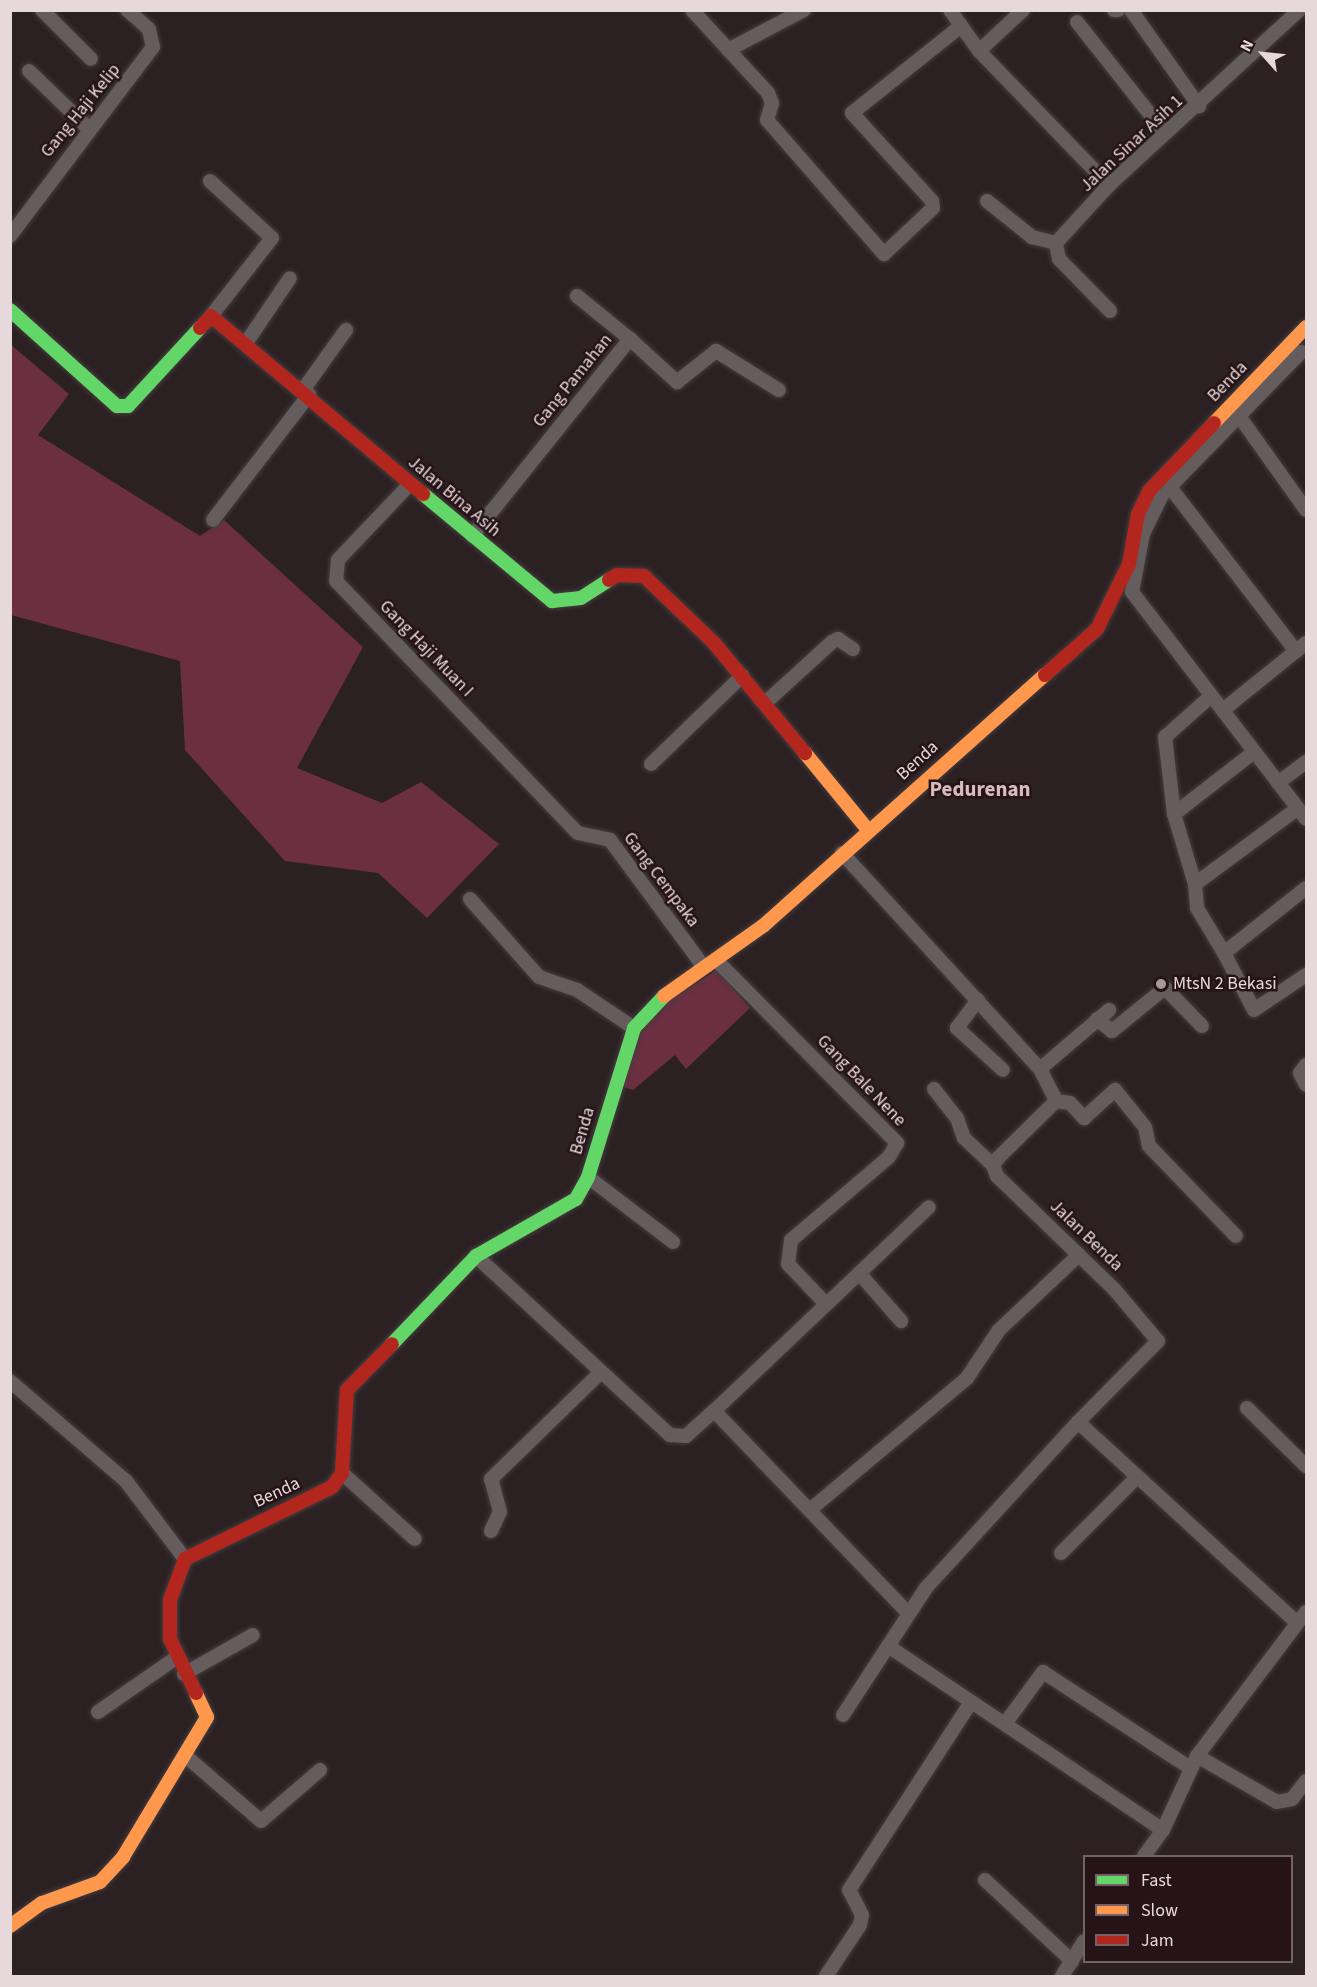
<!DOCTYPE html>
<style>
body{margin:0}
#map{position:relative;width:1317px;height:1987px;overflow:hidden;background:#2b2123;font-family:"Source Sans 3",sans-serif}
div>[style]{position:absolute}
.green>*{inset:0;background:#6b2f41}
.roads{filter:drop-shadow(0 0 2px #453c3e) drop-shadow(0 0 2px #453c3e)}
.street>*{height:14px;margin:-7px;padding:0 7px;transform-origin:7px;border-radius:7px;background:#655c5e}
.fast>*{height:14px;margin:-7px;padding:0 7px;transform-origin:7px;border-radius:7px;background:#63d668}
.slow>*{height:14px;margin:-7px;padding:0 7px;transform-origin:7px;border-radius:7px;background:#ff974d}
.jam>*{height:14px;margin:-7px;padding:0 7px;transform-origin:7px;border-radius:7px;background:#b3261e}
.dots>*{width:16px;height:16px;translate:-50% -50%;box-sizing:border-box;border:3px solid #251318;border-radius:50%}
span{translate:-50% -50%;white-space:nowrap;text-align:center;line-height:1.15;-webkit-text-stroke:5px #251318;paint-order:stroke}
.street-label{font-size:18px;color:#e6d8db}
.poi-label{font-size:18px;color:#e6d8db}
.left{translate:0 -50%;text-align:left}
.quarter-label{font-size:21px;color:#d5bcc1;font-weight:700}
.frame{position:absolute;inset:0;border:12px solid #e6d8db;pointer-events:none}
.legend{position:absolute;left:1083px;top:1855px;width:210px;height:108px;box-sizing:border-box;background:#251318;border:2px solid #726266;margin:0;padding:8px 10px;list-style:none;font-size:18px;color:#e6d8db}
.legend li{display:flex;align-items:center;gap:12px;height:30px}
.legend b{width:30px;border:2px solid #726266}
.north{position:absolute;left:1233px;top:24px;width:60px;height:60px;-webkit-text-stroke:4px #251318;paint-order:stroke;rotate:297deg;font-size:16px;font-weight:700;line-height:24px;text-align:center;color:#e6d8db}
.north::after{content:'';display:block;margin:auto;width:21px;height:27px;background:#e6d8db;clip-path:polygon(50% 0,100% 100%,50% 72%,0 100%)}
</style>
<div id="map">
<div class="green">
<div style="clip-path:polygon(10px 344px,69px 394px,38px 435px,200px 536px,224px 520px,363px 647px,297px 768px,382px 803px,421px 782px,499px 844px,427px 918px,378px 873px,285px 861px,185px 750px,180px 661px,11px 615px)"></div>
<div style="clip-path:polygon(717px 970px,750px 1008px,686px 1069px,675px 1055px,633px 1090px,619px 1086px,631px 1043px,665px 1003px)"></div>
</div>
<div class="roads">
<div class="street">
<div style="left:42px;top:10px;width:69px;rotate:45deg"></div>
<div style="left:692px;top:10px;width:113px;rotate:47.5deg"></div>
<div style="left:768px;top:93px;width:11px;rotate:68deg"></div>
<div style="left:772px;top:103px;width:18px;rotate:106deg"></div>
<div style="left:767px;top:120px;width:178px;rotate:48.9deg"></div>
<div style="left:884px;top:254px;width:67px;rotate:-43.2deg"></div>
<div style="left:933px;top:208px;width:7px;rotate:-98deg"></div>
<div style="left:932px;top:201px;width:119px;rotate:-132.3deg"></div>
<div style="left:852px;top:113px;width:139px;rotate:-38.6deg"></div>
<div style="left:950px;top:10px;width:50px;rotate:54.7deg"></div>
<div style="left:979px;top:51px;width:187px;rotate:45.9deg"></div>
<div style="left:1114px;top:10px;width:4px"></div>
<div style="left:1131px;top:10px;width:118px;rotate:54.7deg"></div>
<div style="left:1077px;top:22px;width:142px;rotate:51.6deg"></div>
<div style="left:728px;top:50px;width:86px;rotate:-27.8deg"></div>
<div style="left:979px;top:51px;width:60px;rotate:-43deg"></div>
<div style="left:29px;top:71px;width:83px;rotate:44deg"></div>
<div style="left:210px;top:181px;width:84px;rotate:42.6deg"></div>
<div style="left:272px;top:238px;width:99px;rotate:128deg"></div>
<div style="left:987px;top:201px;width:58px;rotate:38.7deg"></div>
<div style="left:1032px;top:237px;width:25px;rotate:14deg"></div>
<div style="left:10px;top:236px;width:237px;rotate:-52.9deg"></div>
<div style="left:153px;top:47px;width:18px;rotate:-103deg"></div>
<div style="left:149px;top:29px;width:29px;rotate:-139deg"></div>
<div style="left:577px;top:296px;width:68px;rotate:39.1deg"></div>
<div style="left:1110px;top:311px;width:73px;rotate:-134.4deg"></div>
<div style="left:1059px;top:259px;width:16px;rotate:-101deg"></div>
<div style="left:1056px;top:243px;width:79px;rotate:-47.6deg"></div>
<div style="left:1109px;top:185px;width:258px;rotate:-42.6deg"></div>
<div style="left:246px;top:343px;width:78px;rotate:-55.9deg"></div>
<div style="left:1301px;top:352px;width:199px;rotate:134.2deg"></div>
<div style="left:1162px;top:495px;width:43px;rotate:116deg"></div>
<div style="left:1143px;top:534px;width:59px;rotate:100.7deg"></div>
<div style="left:1132px;top:592px;width:286px;rotate:52.5deg"></div>
<div style="left:303px;top:390px;width:74px;rotate:-54.4deg"></div>
<div style="left:1239px;top:416px;width:115px;rotate:54.5deg"></div>
<div style="left:410px;top:484px;width:105px;rotate:133.5deg"></div>
<div style="left:338px;top:560px;width:21px;rotate:95deg"></div>
<div style="left:336px;top:581px;width:349px;rotate:46.2deg"></div>
<div style="left:578px;top:833px;width:33px;rotate:12deg"></div>
<div style="left:610px;top:840px;width:158px;rotate:53.5deg"></div>
<div style="left:1170px;top:487px;width:207px;rotate:52.5deg"></div>
<div style="left:213px;top:520px;width:158px;rotate:-52.5deg"></div>
<div style="left:472px;top:536px;width:253px;rotate:-51.3deg"></div>
<div style="left:630px;top:339px;width:64px;rotate:42.5deg"></div>
<div style="left:677px;top:382px;width:50px;rotate:-38.5deg"></div>
<div style="left:716px;top:351px;width:74px;rotate:31.8deg"></div>
<div style="left:765px;top:703px;width:91px;rotate:-42.3deg"></div>
<div style="left:832px;top:642px;width:7px;rotate:-27deg"></div>
<div style="left:838px;top:639px;width:18px;rotate:34deg"></div>
<div style="left:1223px;top:710px;width:107px;rotate:-38.9deg"></div>
<div style="left:1254px;top:752px;width:101px;rotate:142.2deg"></div>
<div style="left:1174px;top:814px;width:73px;rotate:73.3deg"></div>
<div style="left:1195px;top:884px;width:128px;rotate:-36.4deg"></div>
<div style="left:651px;top:764px;width:127px;rotate:-44deg"></div>
<div style="left:1278px;top:783px;width:35px;rotate:-37deg"></div>
<div style="left:1174px;top:814px;width:78px;rotate:-96.7deg"></div>
<div style="left:1165px;top:737px;width:62px;rotate:-41.7deg"></div>
<div style="left:842px;top:853px;width:293px;rotate:47.5deg"></div>
<div style="left:1040px;top:1069px;width:36px;rotate:63deg"></div>
<div style="left:1056px;top:1101px;width:80px;rotate:135.5deg"></div>
<div style="left:999px;top:1157px;width:10px;rotate:127deg"></div>
<div style="left:993px;top:1165px;width:12px;rotate:70deg"></div>
<div style="left:997px;top:1176px;width:163px;rotate:44deg"></div>
<div style="left:1114px;top:1289px;width:68px;rotate:49.8deg"></div>
<div style="left:1158px;top:1341px;width:114px;rotate:134.6deg"></div>
<div style="left:1078px;top:1422px;width:296px;rotate:42.5deg"></div>
<div style="left:1195px;top:884px;width:24px;rotate:85deg"></div>
<div style="left:1197px;top:908px;width:52px;rotate:59deg"></div>
<div style="left:1306px;top:888px;width:105px;rotate:141.6deg"></div>
<div style="left:1224px;top:953px;width:64px;rotate:62.2deg"></div>
<div style="left:1254px;top:1010px;width:63px;rotate:-33.9deg"></div>
<div style="left:470px;top:899px;width:104px;rotate:48.5deg"></div>
<div style="left:539px;top:977px;width:40px;rotate:18.9deg"></div>
<div style="left:577px;top:990px;width:69px;rotate:33.7deg"></div>
<div style="left:718px;top:962px;width:255px;rotate:45.3deg"></div>
<div style="left:897px;top:1143px;width:16px;rotate:120deg"></div>
<div style="left:889px;top:1157px;width:128px;rotate:139.7deg"></div>
<div style="left:791px;top:1240px;width:24px;rotate:97deg"></div>
<div style="left:788px;top:1264px;width:55px;rotate:46.5deg"></div>
<div style="left:978px;top:1000px;width:35px;rotate:127deg"></div>
<div style="left:957px;top:1028px;width:62px;rotate:42.4deg"></div>
<div style="left:1097px;top:1019px;width:19px;rotate:39deg"></div>
<div style="left:1112px;top:1031px;width:68px;rotate:-39.1deg"></div>
<div style="left:1165px;top:988px;width:53px;rotate:45.8deg"></div>
<div style="left:1306px;top:1065px;width:10px;rotate:127deg"></div>
<div style="left:1300px;top:1073px;width:13px;rotate:63deg"></div>
<div style="left:1040px;top:1069px;width:91px;rotate:-40.5deg"></div>
<div style="left:934px;top:1089px;width:37px;rotate:52deg"></div>
<div style="left:957px;top:1118px;width:21px;rotate:71deg"></div>
<div style="left:964px;top:1138px;width:40px;rotate:43deg"></div>
<div style="left:1056px;top:1101px;width:14px;rotate:8deg"></div>
<div style="left:1070px;top:1103px;width:21px;rotate:47deg"></div>
<div style="left:1084px;top:1118px;width:42px;rotate:-42.1deg"></div>
<div style="left:1115px;top:1090px;width:48px;rotate:51deg"></div>
<div style="left:1145px;top:1127px;width:19px;rotate:78deg"></div>
<div style="left:1149px;top:1146px;width:125px;rotate:46deg"></div>
<div style="left:588px;top:1177px;width:107px;rotate:37.4deg"></div>
<div style="left:476px;top:1256px;width:264px;rotate:42.7deg"></div>
<div style="left:670px;top:1435px;width:16px;rotate:4deg"></div>
<div style="left:686px;top:1436px;width:38px;rotate:-42deg"></div>
<div style="left:859px;top:1273px;width:64px;rotate:48.8deg"></div>
<div style="left:10px;top:1381px;width:153px;rotate:40.8deg"></div>
<div style="left:126px;top:1481px;width:98px;rotate:52.9deg"></div>
<div style="left:1247px;top:1408px;width:83px;rotate:44.5deg"></div>
<div style="left:1078px;top:1422px;width:225px;rotate:132.5deg"></div>
<div style="left:926px;top:1588px;width:69px;rotate:123.2deg"></div>
<div style="left:888px;top:1646px;width:331px;rotate:33.8deg"></div>
<div style="left:342px;top:1473px;width:98px;rotate:42.1deg"></div>
<div style="left:811px;top:1509px;width:204px;rotate:-40deg"></div>
<div style="left:967px;top:1378px;width:58px;rotate:-56.3deg"></div>
<div style="left:999px;top:1330px;width:110px;rotate:-43.2deg"></div>
<div style="left:491px;top:1531px;width:21px;rotate:-65deg"></div>
<div style="left:500px;top:1512px;width:34px;rotate:-105deg"></div>
<div style="left:491px;top:1479px;width:153px;rotate:-44.2deg"></div>
<div style="left:1061px;top:1553px;width:107px;rotate:-45deg"></div>
<div style="left:908px;top:1613px;width:280px;rotate:-133.8deg"></div>
<div style="left:714px;top:1411px;width:296px;rotate:-43.5deg"></div>
<div style="left:184px;top:1674px;width:79px;rotate:-29.5deg"></div>
<div style="left:98px;top:1712px;width:96px;rotate:-34.8deg"></div>
<div style="left:843px;top:1715px;width:82px;rotate:-56.9deg"></div>
<div style="left:1007px;top:1721px;width:61px;rotate:-53.7deg"></div>
<div style="left:1043px;top:1672px;width:176px;rotate:33.1deg"></div>
<div style="left:1197px;top:1756px;width:92px;rotate:29.9deg"></div>
<div style="left:1277px;top:1802px;width:15px;rotate:-11deg"></div>
<div style="left:1292px;top:1799px;width:23px;rotate:-52deg"></div>
<div style="left:188px;top:1758px;width:96px;rotate:40.8deg"></div>
<div style="left:261px;top:1821px;width:78px;rotate:-40.8deg"></div>
<div style="left:1144px;top:1856px;width:32px;rotate:-54deg"></div>
<div style="left:1163px;top:1830px;width:81px;rotate:-65.3deg"></div>
<div style="left:1197px;top:1756px;width:181px;rotate:-52.9deg"></div>
<div style="left:985px;top:1880px;width:119px;rotate:43deg"></div>
<div style="left:826px;top:1976px;width:61px;rotate:-56.3deg"></div>
<div style="left:860px;top:1925px;width:10px;rotate:-79deg"></div>
<div style="left:862px;top:1915px;width:28px;rotate:-117deg"></div>
<div style="left:849px;top:1890px;width:224px;rotate:-57deg"></div>
<div style="left:1062px;top:1976px;width:41px;rotate:-57.8deg"></div>
</div>
<div class="fast">
<div style="left:10px;top:310px;width:144px;rotate:41.9deg"></div>
<div style="left:117px;top:406px;width:11px"></div>
<div style="left:128px;top:406px;width:106px;rotate:-47.3deg"></div>
<div style="left:423px;top:494px;width:168px;rotate:39.7deg"></div>
<div style="left:552px;top:601px;width:29px;rotate:-6deg"></div>
<div style="left:581px;top:598px;width:33px;rotate:-33deg"></div>
<div style="left:392px;top:1344px;width:122px;rotate:-46.3deg"></div>
<div style="left:476px;top:1256px;width:115px;rotate:-29.7deg"></div>
<div style="left:576px;top:1199px;width:25px;rotate:-61deg"></div>
<div style="left:588px;top:1177px;width:156px;rotate:-72.8deg"></div>
<div style="left:634px;top:1028px;width:44px;rotate:-46.8deg"></div>
</div>
<div class="slow">
<div style="left:1214px;top:423px;width:133px;rotate:-46.2deg"></div>
<div style="left:805px;top:753px;width:99px;rotate:50.7deg"></div>
<div style="left:664px;top:996px;width:121px;rotate:-35.3deg"></div>
<div style="left:763px;top:926px;width:378px;rotate:-41.7deg"></div>
<div style="left:10px;top:1926px;width:39px;rotate:-36deg"></div>
<div style="left:42px;top:1903px;width:62px;rotate:-19.9deg"></div>
<div style="left:100px;top:1882px;width:34px;rotate:-47deg"></div>
<div style="left:123px;top:1857px;width:163px;rotate:-59deg"></div>
<div style="left:207px;top:1717px;width:26px;rotate:-115deg"></div>
</div>
<div class="jam">
<div style="left:200px;top:328px;width:16px;rotate:-47deg"></div>
<div style="left:211px;top:316px;width:277px;rotate:40deg"></div>
<div style="left:609px;top:580px;width:9px;rotate:-32deg"></div>
<div style="left:617px;top:575px;width:27px;rotate:2deg"></div>
<div style="left:644px;top:576px;width:97px;rotate:43.7deg"></div>
<div style="left:714px;top:643px;width:143px;rotate:50.4deg"></div>
<div style="left:1045px;top:675px;width:69px;rotate:-41.5deg"></div>
<div style="left:1097px;top:629px;width:72px;rotate:-63.8deg"></div>
<div style="left:1129px;top:564px;width:51px;rotate:-79.8deg"></div>
<div style="left:1138px;top:514px;width:25px;rotate:-64deg"></div>
<div style="left:1149px;top:491px;width:94px;rotate:-46.3deg"></div>
<div style="left:196px;top:1693px;width:60px;rotate:-115.7deg"></div>
<div style="left:170px;top:1639px;width:39px;rotate:-90deg"></div>
<div style="left:170px;top:1600px;width:44px;rotate:-69.9deg"></div>
<div style="left:185px;top:1559px;width:164px;rotate:-26.1deg"></div>
<div style="left:332px;top:1487px;width:17px;rotate:-54deg"></div>
<div style="left:342px;top:1473px;width:83px;rotate:-86.6deg"></div>
<div style="left:347px;top:1390px;width:64px;rotate:-45.6deg"></div>
</div>
</div>
<div class="dots">
<div style="left:1161px;top:984px;background:#a5989b"></div>
</div>
<div class="street-label">
<span style="left:81px;top:111px;rotate:-51deg">Gang Haji Kelip</span>
<span style="left:1132px;top:144px;rotate:-43deg">Jalan Sinar Asih 1</span>
<span style="left:573px;top:381px;rotate:-51deg">Gang Pamahan</span>
<span style="left:1228px;top:382px;rotate:-46deg">Benda</span>
<span style="left:454px;top:497px;rotate:40deg">Jalan Bina Asih</span>
<span style="left:426px;top:649px;rotate:46deg">Gang Haji Muan I</span>
<span style="left:918px;top:761px;rotate:-42deg">Benda</span>
<span style="left:661px;top:880px;rotate:53deg">Gang Cempaka</span>
<span style="left:861px;top:1081px;rotate:46deg">Gang Bale Nene</span>
<span style="left:583px;top:1131px;rotate:-74deg">Benda</span>
<span style="left:1086px;top:1236px;rotate:44deg">Jalan Benda</span>
<span style="left:277px;top:1493px;rotate:-25deg">Benda</span>
</div>
<div class="poi-label">
<span class="left" style="left:1173px;top:984px">MtsN 2 Bekasi</span>
</div>
<div class="quarter-label">
<span style="left:980px;top:789px">Pedurenan</span>
</div>
<div class="frame"></div>
<ul class="legend">
<li><b style="height:8px;background:#63d668"></b>Fast</li>
<li><b style="height:8px;background:#ff974d"></b>Slow</li>
<li><b style="height:8px;background:#b3261e"></b>Jam</li>
</ul>
<div class="north">N</div>
</div>
